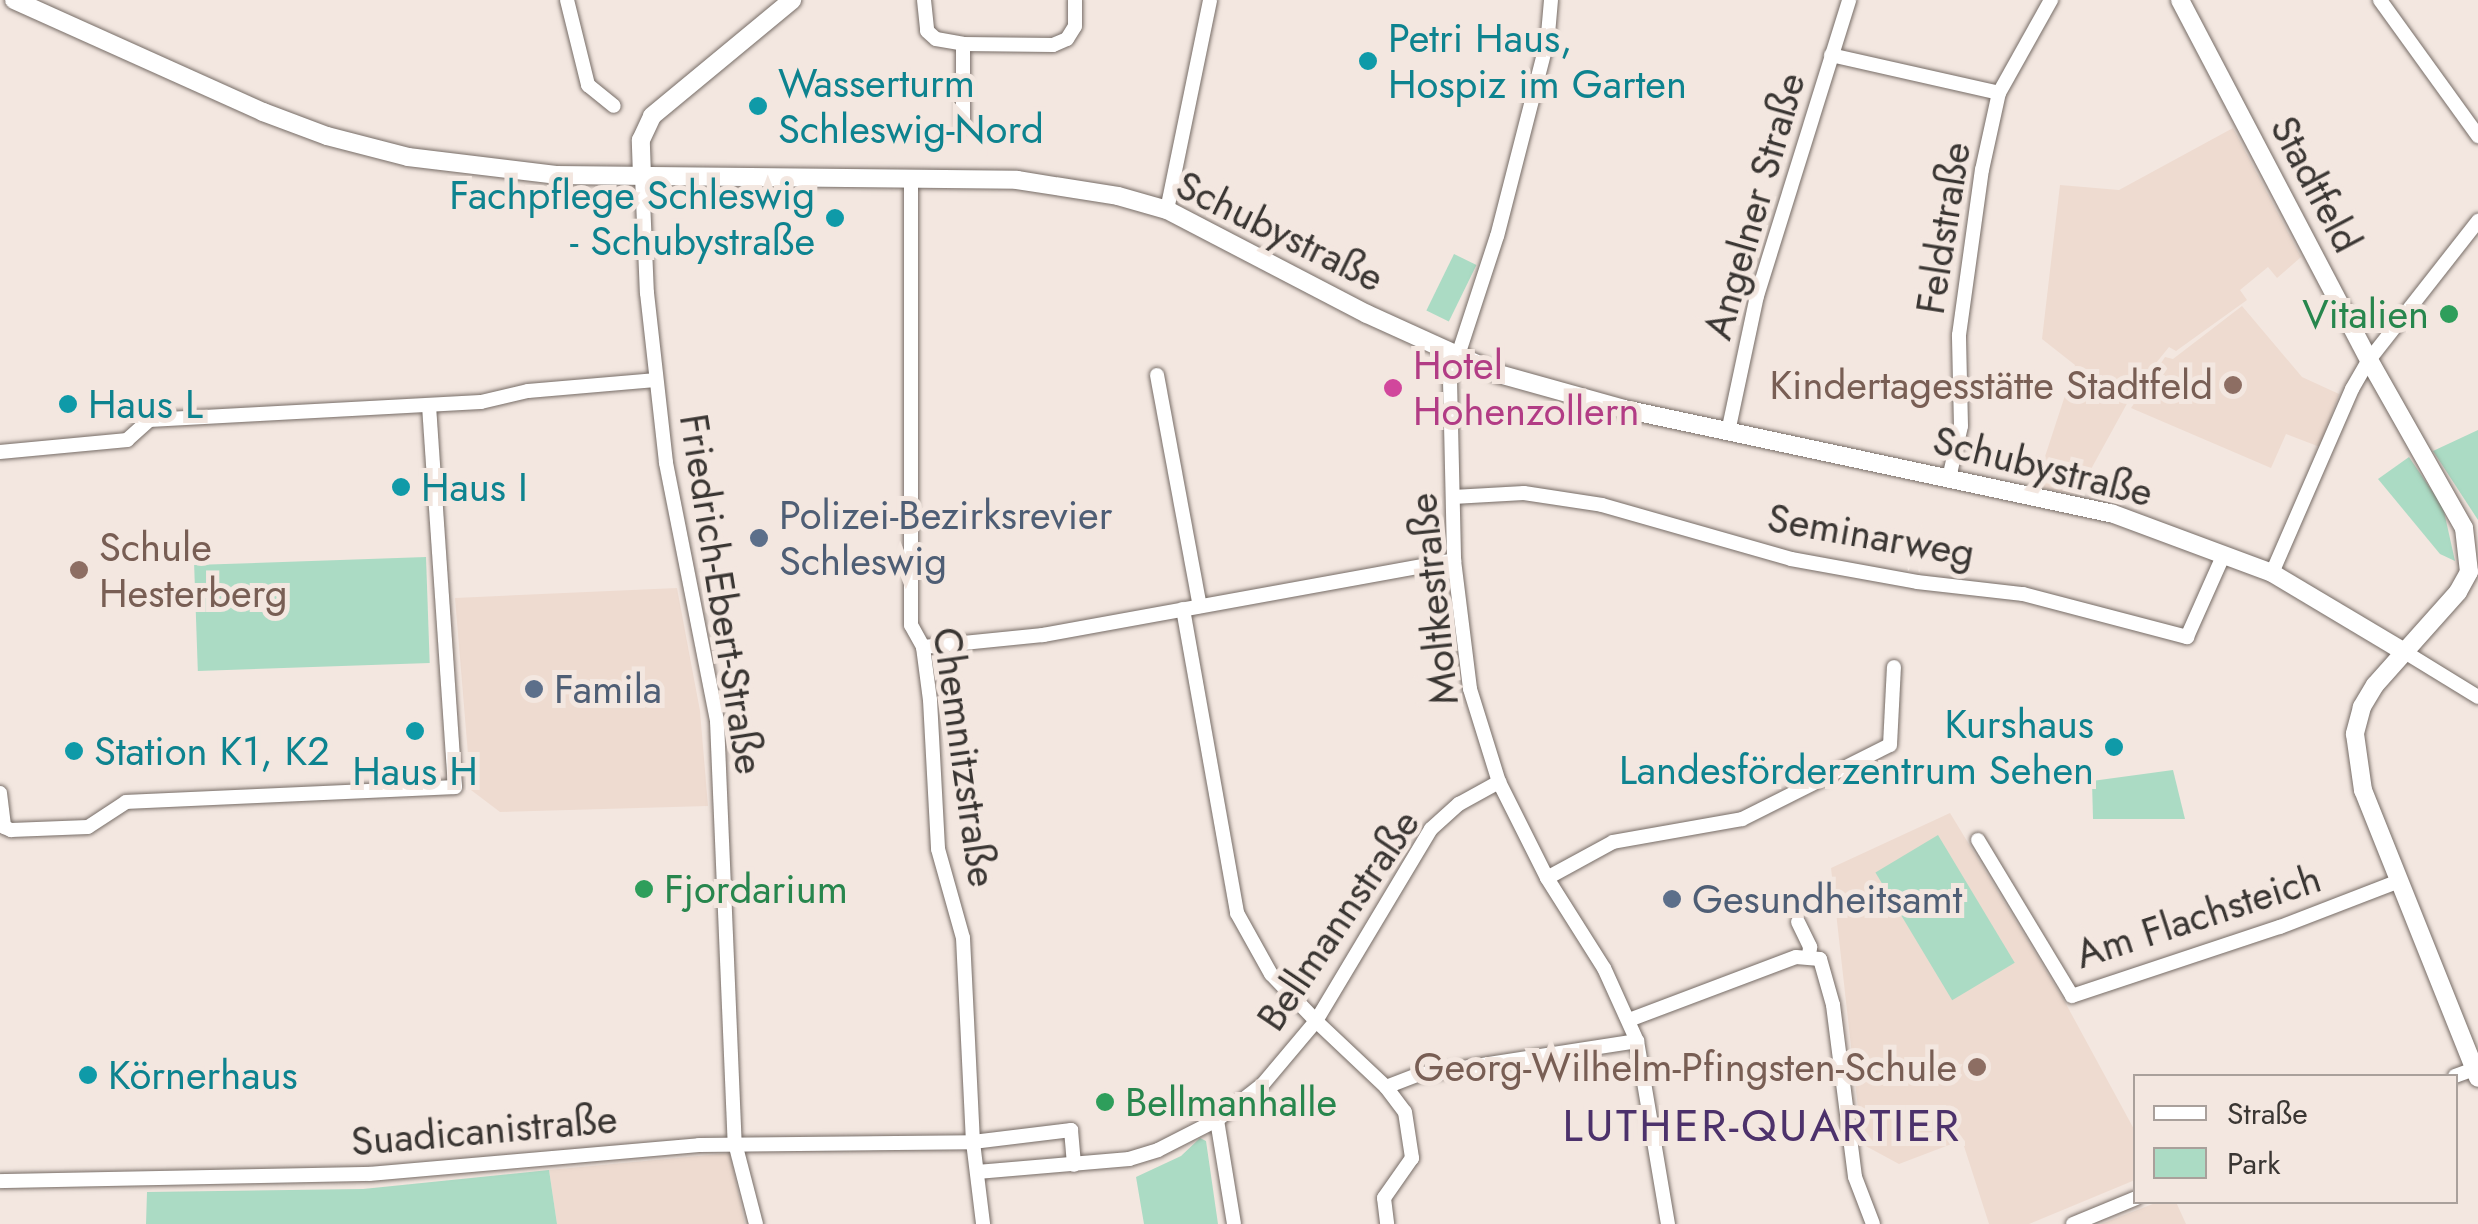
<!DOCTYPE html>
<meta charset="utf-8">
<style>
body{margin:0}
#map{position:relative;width:2478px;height:1224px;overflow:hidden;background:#f3e7e0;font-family:Jost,sans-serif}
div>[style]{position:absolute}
.built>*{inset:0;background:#eedbd0}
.green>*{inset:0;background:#abdbc4;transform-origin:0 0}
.roads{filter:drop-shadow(0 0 2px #766c66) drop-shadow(0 0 2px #766c66)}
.minor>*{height:14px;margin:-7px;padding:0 7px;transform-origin:7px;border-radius:7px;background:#fff}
.tertiary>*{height:18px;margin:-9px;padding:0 9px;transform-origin:9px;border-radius:9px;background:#fff}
.dots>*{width:28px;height:28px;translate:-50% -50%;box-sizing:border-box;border:5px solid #f3e7e0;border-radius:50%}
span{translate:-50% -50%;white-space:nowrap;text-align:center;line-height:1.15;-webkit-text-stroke:10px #f3e7e0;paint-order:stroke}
.culture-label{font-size:40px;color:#0d838f}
.left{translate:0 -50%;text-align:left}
.right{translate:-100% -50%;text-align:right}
.street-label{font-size:40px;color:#3a3633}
.leisure-label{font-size:40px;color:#27864d}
.hotel-label{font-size:40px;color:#b23c85}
.education-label{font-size:40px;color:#785e54}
.service-label{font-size:40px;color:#4e5e75}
.quarter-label{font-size:45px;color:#4c316b;letter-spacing:2.5px}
.legend{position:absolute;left:2133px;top:1074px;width:325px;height:130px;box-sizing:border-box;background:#f3e7e0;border:2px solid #a9a09b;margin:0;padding:12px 18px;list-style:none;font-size:30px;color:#3a3633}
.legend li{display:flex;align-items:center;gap:20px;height:50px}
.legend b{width:50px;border:2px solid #a9a09b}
</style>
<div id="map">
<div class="built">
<div style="clip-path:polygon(2233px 128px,2301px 257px,2277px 278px,2268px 267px,2240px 290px,2247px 300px,2176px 351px,2169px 347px,2135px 389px,2090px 471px,2081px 495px,2035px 487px,2075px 365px,2042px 339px,2060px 185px,2119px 190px)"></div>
<div style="clip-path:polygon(2242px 306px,2302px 377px,2339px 394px,2320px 447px,2286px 434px,2271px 468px,2131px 408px,2165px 357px,2173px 359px)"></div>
<div style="clip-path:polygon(677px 588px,700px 711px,708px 806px,500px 812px,471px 790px,455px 598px)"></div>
<div style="clip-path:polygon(1950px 813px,2066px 1004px,2135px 1131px,2135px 1180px,2029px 1224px,1989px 1224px,1962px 1140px,1899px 1164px,1862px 1144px,1831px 868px)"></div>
<div style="clip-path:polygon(730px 1153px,745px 1224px,557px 1224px,549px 1170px)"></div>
<div style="clip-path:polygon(2158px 1202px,2176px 1202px,2186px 1224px,2101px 1224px)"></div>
</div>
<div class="green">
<div style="left:1454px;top:254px;width:25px;height:63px;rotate:26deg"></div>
<div style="clip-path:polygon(2478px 430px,2478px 520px,2433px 451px)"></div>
<div style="clip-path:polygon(2409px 457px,2443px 507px,2455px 561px,2440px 554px,2378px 479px)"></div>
<div style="left:426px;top:557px;width:106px;height:232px;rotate:88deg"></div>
<div style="clip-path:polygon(2173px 770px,2185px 819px,2093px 819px,2092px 781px)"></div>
<div style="left:1938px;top:835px;width:149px;height:73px;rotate:59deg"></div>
<div style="clip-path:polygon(1200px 1138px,1206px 1141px,1218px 1224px,1144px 1224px,1136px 1177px,1181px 1156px)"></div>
<div style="clip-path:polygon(549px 1170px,557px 1224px,146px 1224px,147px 1192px,363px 1189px)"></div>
</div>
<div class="roads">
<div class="minor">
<div style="left:567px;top:0;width:88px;rotate:76.1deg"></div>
<div style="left:588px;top:85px;width:33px;rotate:39deg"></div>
<div style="left:924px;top:0;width:31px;rotate:84deg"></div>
<div style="left:927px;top:31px;width:12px;rotate:42deg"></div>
<div style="left:936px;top:39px;width:27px;rotate:10deg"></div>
<div style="left:963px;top:44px;width:90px;rotate:0.6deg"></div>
<div style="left:1053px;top:45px;width:15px;rotate:-23deg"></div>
<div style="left:1067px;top:39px;width:15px;rotate:-58deg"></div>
<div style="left:1075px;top:26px;width:26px;rotate:-90deg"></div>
<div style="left:1551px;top:0;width:38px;rotate:95deg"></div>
<div style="left:1548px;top:38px;width:204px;rotate:104.4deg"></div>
<div style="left:1497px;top:236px;width:151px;rotate:108.1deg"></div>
<div style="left:1450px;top:380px;width:180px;rotate:88.7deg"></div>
<div style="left:1454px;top:560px;width:130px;rotate:82.9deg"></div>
<div style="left:1470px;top:689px;width:97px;rotate:72.7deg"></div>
<div style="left:1499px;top:782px;width:107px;rotate:63.4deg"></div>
<div style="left:1547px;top:878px;width:107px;rotate:57.7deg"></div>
<div style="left:1604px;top:968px;width:80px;rotate:65.7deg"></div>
<div style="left:1637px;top:1041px;width:186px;rotate:80.4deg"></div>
<div style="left:2380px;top:0;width:168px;rotate:54.2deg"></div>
<div style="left:963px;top:44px;width:81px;rotate:90deg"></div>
<div style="left:1831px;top:55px;width:172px;rotate:12.7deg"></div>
<div style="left:642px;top:176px;width:117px;rotate:87.6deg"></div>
<div style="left:647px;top:293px;width:171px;rotate:83.6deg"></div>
<div style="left:666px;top:463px;width:263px;rotate:78.8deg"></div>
<div style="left:717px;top:721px;width:422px;rotate:87.6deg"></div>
<div style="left:735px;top:1143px;width:84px;rotate:75.5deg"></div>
<div style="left:911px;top:177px;width:448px;rotate:90deg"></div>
<div style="left:911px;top:625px;width:25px;rotate:61deg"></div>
<div style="left:923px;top:647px;width:53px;rotate:82.5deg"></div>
<div style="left:930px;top:700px;width:149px;rotate:86.9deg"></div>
<div style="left:938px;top:849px;width:92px;rotate:74.3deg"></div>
<div style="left:963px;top:938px;width:204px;rotate:87.2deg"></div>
<div style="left:973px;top:1142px;width:83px;rotate:83deg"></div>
<div style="left:1167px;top:210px;width:214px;rotate:-78.4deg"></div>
<div style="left:1157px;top:375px;width:235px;rotate:79.5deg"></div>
<div style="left:1728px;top:432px;width:139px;rotate:-78deg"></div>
<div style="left:1757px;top:296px;width:310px;rotate:-72.7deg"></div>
<div style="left:0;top:452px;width:128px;rotate:-5.4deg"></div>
<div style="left:127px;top:440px;width:30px;rotate:-42deg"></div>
<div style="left:149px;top:420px;width:332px;rotate:-3.1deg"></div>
<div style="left:481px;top:402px;width:48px;rotate:-13.2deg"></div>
<div style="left:528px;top:391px;width:128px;rotate:-4.9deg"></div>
<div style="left:1949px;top:478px;width:53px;rotate:-77deg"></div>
<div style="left:1961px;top:426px;width:91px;rotate:-91.3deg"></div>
<div style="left:1959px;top:335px;width:167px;rotate:-82.1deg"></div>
<div style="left:1982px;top:170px;width:79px;rotate:-77.6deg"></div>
<div style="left:1999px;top:93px;width:107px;rotate:-60.8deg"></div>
<div style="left:1453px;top:497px;width:71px;rotate:-3.2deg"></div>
<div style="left:1524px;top:493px;width:79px;rotate:8.7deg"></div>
<div style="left:1602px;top:505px;width:197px;rotate:15.9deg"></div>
<div style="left:1791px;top:559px;width:128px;rotate:10.3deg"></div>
<div style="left:1917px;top:582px;width:107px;rotate:6.5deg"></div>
<div style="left:2023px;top:594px;width:170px;rotate:14.7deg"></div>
<div style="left:2187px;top:637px;width:91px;rotate:-66deg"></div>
<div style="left:2272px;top:573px;width:201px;rotate:-66.5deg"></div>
<div style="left:2352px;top:389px;width:34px;rotate:-60deg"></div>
<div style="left:2369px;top:360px;width:177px;rotate:-51.9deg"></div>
<div style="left:1183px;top:609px;width:309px;rotate:79.9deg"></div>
<div style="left:1237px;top:913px;width:70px;rotate:60.9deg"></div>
<div style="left:1271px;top:974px;width:65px;rotate:46.2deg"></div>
<div style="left:1316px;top:1021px;width:96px;rotate:43.3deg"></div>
<div style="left:1386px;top:1087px;width:34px;rotate:-21deg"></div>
<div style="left:1418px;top:1075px;width:222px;rotate:-8.8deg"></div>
<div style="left:923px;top:647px;width:121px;rotate:-5.7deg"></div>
<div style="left:1043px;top:635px;width:418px;rotate:-10.3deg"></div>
<div style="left:2403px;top:651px;width:88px;rotate:31.5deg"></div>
<div style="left:0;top:793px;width:34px;rotate:83deg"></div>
<div style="left:4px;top:827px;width:8px;rotate:23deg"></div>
<div style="left:11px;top:830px;width:77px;rotate:-2.2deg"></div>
<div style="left:88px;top:827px;width:45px;rotate:-33.3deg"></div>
<div style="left:126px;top:802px;width:329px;rotate:-2.6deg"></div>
<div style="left:455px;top:787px;width:382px;rotate:-93.9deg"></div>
<div style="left:1978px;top:840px;width:182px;rotate:58.9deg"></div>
<div style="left:2072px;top:996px;width:219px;rotate:-18.4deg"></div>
<div style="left:2280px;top:927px;width:128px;rotate:-21.1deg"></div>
<div style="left:1547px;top:878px;width:75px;rotate:-28.6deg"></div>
<div style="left:1613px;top:842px;width:131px;rotate:-10.1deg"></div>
<div style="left:1742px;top:819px;width:165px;rotate:-26.6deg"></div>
<div style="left:1890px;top:745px;width:78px;rotate:-87.1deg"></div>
<div style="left:1798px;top:922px;width:28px;rotate:64deg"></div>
<div style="left:1810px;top:947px;width:9px;rotate:96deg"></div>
<div style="left:1629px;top:1020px;width:178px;rotate:-20.7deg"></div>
<div style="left:1796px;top:957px;width:24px;rotate:5deg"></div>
<div style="left:1820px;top:959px;width:48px;rotate:74.2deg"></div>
<div style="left:1833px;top:1005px;width:173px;rotate:82.7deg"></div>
<div style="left:1855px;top:1177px;width:50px;rotate:69deg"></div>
<div style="left:2455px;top:1076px;width:20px;rotate:-20deg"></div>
<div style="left:1386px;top:1087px;width:31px;rotate:53deg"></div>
<div style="left:1405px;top:1112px;width:47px;rotate:81.3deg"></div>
<div style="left:1412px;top:1158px;width:49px;rotate:125deg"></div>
<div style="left:1384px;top:1198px;width:26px;rotate:83deg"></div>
<div style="left:1217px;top:1120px;width:105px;rotate:80.7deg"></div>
<div style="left:977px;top:1172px;width:153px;rotate:-4.9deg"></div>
<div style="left:1129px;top:1159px;width:30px;rotate:-17deg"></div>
<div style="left:1158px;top:1150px;width:66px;rotate:-27deg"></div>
<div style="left:1217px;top:1120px;width:58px;rotate:-38deg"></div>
<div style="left:1263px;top:1084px;width:82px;rotate:-49.9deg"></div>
<div style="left:1316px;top:1021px;width:224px;rotate:-59.1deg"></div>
<div style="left:1431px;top:829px;width:38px;rotate:-42deg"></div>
<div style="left:1459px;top:804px;width:46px;rotate:-28.8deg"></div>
<div style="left:0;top:1181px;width:369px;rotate:-1.1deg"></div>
<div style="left:369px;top:1174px;width:331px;rotate:-5deg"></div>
<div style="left:699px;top:1145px;width:274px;rotate:-0.6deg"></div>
<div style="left:973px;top:1142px;width:99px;rotate:-7deg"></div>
<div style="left:1071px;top:1130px;width:35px;rotate:85deg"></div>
<div style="left:2073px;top:1224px;width:68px;rotate:-22.4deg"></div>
</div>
<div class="tertiary">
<div style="left:14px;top:0;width:273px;rotate:24.2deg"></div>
<div style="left:263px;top:112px;width:68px;rotate:20.6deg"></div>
<div style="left:327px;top:136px;width:84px;rotate:14.5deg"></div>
<div style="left:408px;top:157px;width:149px;rotate:6.9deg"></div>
<div style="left:556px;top:175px;width:461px;rotate:0.6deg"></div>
<div style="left:1017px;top:180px;width:102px;rotate:9deg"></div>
<div style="left:1118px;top:196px;width:51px;rotate:15.9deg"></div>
<div style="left:1167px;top:210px;width:225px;rotate:27.5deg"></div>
<div style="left:1367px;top:314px;width:145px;rotate:24.4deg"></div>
<div style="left:1499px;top:374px;width:130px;rotate:15.6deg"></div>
<div style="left:1624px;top:409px;width:498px;rotate:12.1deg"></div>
<div style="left:2111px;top:513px;width:172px;rotate:20.4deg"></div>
<div style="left:2272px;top:573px;width:152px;rotate:30.8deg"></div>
<div style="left:2180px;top:0;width:407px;rotate:62.3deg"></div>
<div style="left:2369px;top:360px;width:193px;rotate:60.5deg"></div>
<div style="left:2464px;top:528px;width:44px;rotate:83.5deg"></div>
<div style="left:2469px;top:572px;width:23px;rotate:119deg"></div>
<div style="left:2458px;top:592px;width:125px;rotate:131.7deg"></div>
<div style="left:2375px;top:685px;width:26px;rotate:121deg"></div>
<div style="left:2362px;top:707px;width:28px;rotate:105deg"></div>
<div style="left:2355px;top:734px;width:57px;rotate:81.9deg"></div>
<div style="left:2363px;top:790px;width:310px;rotate:68.2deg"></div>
<div style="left:642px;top:176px;width:36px;rotate:-92deg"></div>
<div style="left:641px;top:140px;width:26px;rotate:-65deg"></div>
<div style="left:652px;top:116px;width:182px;rotate:-39.6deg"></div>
</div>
</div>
<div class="dots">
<div style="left:1368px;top:61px;background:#0f9aa8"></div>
<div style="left:758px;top:106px;background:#0f9aa8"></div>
<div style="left:835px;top:218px;background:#0f9aa8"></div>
<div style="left:2449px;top:314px;background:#2e9e5b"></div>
<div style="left:2233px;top:385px;background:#8d6e63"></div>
<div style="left:1393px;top:388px;background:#d1479c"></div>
<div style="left:68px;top:404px;background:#0f9aa8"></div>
<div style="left:401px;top:487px;background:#0f9aa8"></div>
<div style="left:759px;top:538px;background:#5c6f8a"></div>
<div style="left:79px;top:570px;background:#8d6e63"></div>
<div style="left:534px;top:689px;background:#5c6f8a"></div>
<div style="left:415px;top:731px;background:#0f9aa8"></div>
<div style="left:2114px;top:747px;background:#0f9aa8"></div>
<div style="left:74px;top:751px;background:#0f9aa8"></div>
<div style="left:644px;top:889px;background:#2e9e5b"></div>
<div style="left:1672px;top:899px;background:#5c6f8a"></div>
<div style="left:1977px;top:1067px;background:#8d6e63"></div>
<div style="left:88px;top:1075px;background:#0f9aa8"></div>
<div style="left:1105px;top:1102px;background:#2e9e5b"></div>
</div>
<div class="culture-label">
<span class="left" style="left:1388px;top:61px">Petri Haus,<br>Hospiz im Garten</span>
<span class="left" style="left:778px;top:106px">Wasserturm<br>Schleswig-Nord</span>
<span class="right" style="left:815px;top:218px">Fachpflege Schleswig<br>- Schubystraße</span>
<span class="left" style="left:88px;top:404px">Haus L</span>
<span class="left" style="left:421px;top:487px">Haus I</span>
<span class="right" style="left:2094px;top:747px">Kurshaus<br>Landesförderzentrum Sehen</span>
<span class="left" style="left:94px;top:751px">Station K1, K2</span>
<span style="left:415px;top:771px">Haus H</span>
<span class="left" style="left:108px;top:1075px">Körnerhaus</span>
</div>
<div class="street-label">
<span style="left:2316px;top:184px;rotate:62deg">Stadtfeld</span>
<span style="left:1754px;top:206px;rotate:-74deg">Angelner Straße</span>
<span style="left:1943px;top:228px;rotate:-81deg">Feldstraße</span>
<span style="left:1280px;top:231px;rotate:26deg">Schubystraße</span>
<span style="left:2043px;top:466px;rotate:14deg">Schubystraße</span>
<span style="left:1871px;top:535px;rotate:10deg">Seminarweg</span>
<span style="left:722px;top:594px;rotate:81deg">Friedrich-Ebert-Straße</span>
<span style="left:1433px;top:599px;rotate:-96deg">Moltkestraße</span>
<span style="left:965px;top:757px;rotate:82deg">Chemnitzstraße</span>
<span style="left:2198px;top:916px;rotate:-18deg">Am Flachsteich</span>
<span style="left:1338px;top:920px;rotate:-56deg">Bellmannstraße</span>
<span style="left:484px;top:1130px;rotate:-5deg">Suadicanistraße</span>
</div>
<div class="leisure-label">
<span class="right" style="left:2429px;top:314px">Vitalien</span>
<span class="left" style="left:664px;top:889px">Fjordarium</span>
<span class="left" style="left:1125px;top:1102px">Bellmanhalle</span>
</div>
<div class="hotel-label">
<span class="left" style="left:1413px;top:388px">Hotel<br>Hohenzollern</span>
</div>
<div class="education-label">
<span class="right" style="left:2213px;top:385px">Kindertagesstätte Stadtfeld</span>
<span class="left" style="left:99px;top:570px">Schule<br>Hesterberg</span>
<span class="right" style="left:1957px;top:1067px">Georg-Wilhelm-Pfingsten-Schule</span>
</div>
<div class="service-label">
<span class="left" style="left:779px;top:538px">Polizei-Bezirksrevier<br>Schleswig</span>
<span class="left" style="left:554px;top:689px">Famila</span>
<span class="left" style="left:1692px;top:899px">Gesundheitsamt</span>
</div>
<div class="quarter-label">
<span style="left:1762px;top:1126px">LUTHER-QUARTIER</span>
</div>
<ul class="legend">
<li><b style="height:12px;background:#fff"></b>Straße</li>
<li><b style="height:28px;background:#abdbc4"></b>Park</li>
</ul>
</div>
